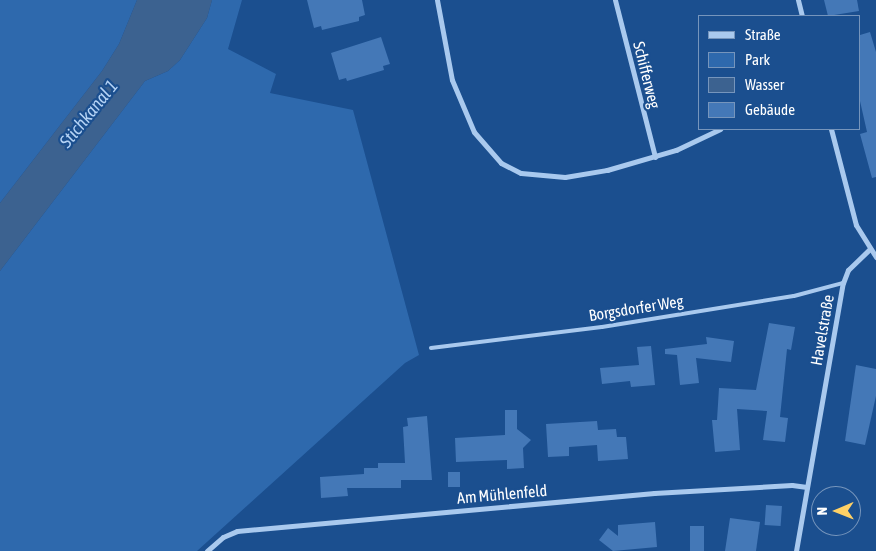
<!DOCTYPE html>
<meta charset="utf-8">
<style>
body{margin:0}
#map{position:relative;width:876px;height:551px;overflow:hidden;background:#1b4f8f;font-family:"Asap Condensed",sans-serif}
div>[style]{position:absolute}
.green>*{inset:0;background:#2e69ad}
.water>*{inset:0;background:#3c6290}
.building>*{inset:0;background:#4478b7;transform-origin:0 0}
.service>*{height:4px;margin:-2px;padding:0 2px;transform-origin:2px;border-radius:2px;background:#a9c9ee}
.minor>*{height:5px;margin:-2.5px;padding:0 2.5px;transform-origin:2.5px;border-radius:2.5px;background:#a9c9ee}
span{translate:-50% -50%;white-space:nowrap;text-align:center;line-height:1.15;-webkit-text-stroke:4.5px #1b4f8f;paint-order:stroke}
.street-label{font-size:16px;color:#fff}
.water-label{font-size:18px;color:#b5d3f5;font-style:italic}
.legend{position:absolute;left:698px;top:15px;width:162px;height:115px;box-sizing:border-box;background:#1b4f8f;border:1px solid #7695bc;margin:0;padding:6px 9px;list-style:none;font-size:15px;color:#fff}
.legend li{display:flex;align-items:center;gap:10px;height:25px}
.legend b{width:25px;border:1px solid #7695bc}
.north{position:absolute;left:811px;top:486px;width:50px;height:50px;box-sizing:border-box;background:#1b4f8f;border:1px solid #7695bc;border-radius:50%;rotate:269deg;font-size:14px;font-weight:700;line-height:20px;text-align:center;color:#fff}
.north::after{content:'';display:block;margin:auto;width:18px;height:22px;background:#ffd166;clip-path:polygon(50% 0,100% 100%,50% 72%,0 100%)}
</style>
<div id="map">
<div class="green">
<div style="clip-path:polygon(0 0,137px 0,119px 44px,102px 71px,0 203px)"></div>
<div style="clip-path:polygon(212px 0,242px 0,228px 49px,276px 74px,270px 93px,353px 110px,419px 355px,405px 363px,197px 551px,0 551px,0 271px,145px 81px,168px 71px,180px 60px,207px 18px)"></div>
</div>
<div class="water">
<div style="clip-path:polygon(137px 0,212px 0,207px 18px,180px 60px,168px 71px,145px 81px,0 271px,0 203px,102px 71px,119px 44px)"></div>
</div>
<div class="building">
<div style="clip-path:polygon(307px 0,362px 0,365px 15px,359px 17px,359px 21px,322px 30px,321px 26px,314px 28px)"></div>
<div style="clip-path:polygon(824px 0,857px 0,859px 11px,828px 16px)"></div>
<div style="clip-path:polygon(870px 32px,876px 52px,876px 177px,872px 178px,860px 134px,867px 132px,860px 101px,860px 35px)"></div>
<div style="clip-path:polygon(381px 37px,390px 64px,383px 66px,384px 70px,347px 81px,346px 78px,339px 80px,331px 53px)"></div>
<div style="clip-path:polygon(769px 323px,795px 327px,791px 350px,787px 349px,780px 417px,788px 418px,785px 442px,763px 440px,767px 411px,737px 409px,740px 450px,715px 452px,712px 420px,717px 420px,719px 388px,756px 390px)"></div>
<div style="clip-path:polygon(706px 337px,734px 341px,731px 362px,696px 358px,699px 383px,680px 385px,677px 355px,665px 354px,665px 349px,707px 344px)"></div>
<div style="clip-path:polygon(651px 346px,655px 385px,631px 387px,630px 381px,602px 384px,600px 368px,639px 365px,637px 347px)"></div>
<div style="clip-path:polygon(856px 365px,876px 369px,876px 396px,865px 445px,845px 441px)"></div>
<div style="clip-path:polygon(505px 410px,517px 410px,517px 429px,531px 440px,523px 448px,524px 468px,507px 469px,507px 460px,456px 462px,455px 438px,505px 435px)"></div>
<div style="clip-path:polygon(427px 416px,432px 480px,401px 480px,401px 488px,347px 488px,348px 496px,321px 498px,320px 477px,364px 474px,364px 468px,378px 468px,378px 463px,405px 463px,403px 427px,408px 426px,407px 418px)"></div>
<div style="clip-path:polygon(597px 421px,598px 430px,616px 429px,617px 437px,626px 437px,628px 459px,598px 461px,597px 445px,569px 447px,569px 456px,548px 457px,546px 424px)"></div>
<div style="left:448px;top:472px;width:12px;height:15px"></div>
<div style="left:766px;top:505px;width:16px;height:20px;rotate:4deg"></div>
<div style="clip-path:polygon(730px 518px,760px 522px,756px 551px,725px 551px)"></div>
<div style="clip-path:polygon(655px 522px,657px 547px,613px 551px,599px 540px,608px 528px,618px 536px,618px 525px)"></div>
<div style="left:690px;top:526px;width:14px;height:25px"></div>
</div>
<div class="service">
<div style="left:431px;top:348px;width:172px;rotate:-7deg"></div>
<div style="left:602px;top:327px;width:194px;rotate:-9.2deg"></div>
<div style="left:794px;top:296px;width:51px;rotate:-14.9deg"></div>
</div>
<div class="minor">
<div style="left:437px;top:0;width:81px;rotate:79.4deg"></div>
<div style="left:452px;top:80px;width:56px;rotate:67.1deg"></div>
<div style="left:474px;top:132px;width:41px;rotate:48.9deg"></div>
<div style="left:501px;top:163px;width:22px;rotate:27deg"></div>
<div style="left:521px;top:173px;width:44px;rotate:5.2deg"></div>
<div style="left:565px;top:177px;width:43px;rotate:-9.5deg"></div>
<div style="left:607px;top:170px;width:72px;rotate:-16.2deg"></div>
<div style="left:676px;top:150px;width:49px;rotate:-25.5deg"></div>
<div style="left:615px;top:0;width:162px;rotate:75.7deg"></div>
<div style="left:798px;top:0;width:16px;rotate:76deg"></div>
<div style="left:831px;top:129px;width:99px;rotate:75.4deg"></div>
<div style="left:856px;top:225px;width:38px;rotate:58deg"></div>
<div style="left:207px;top:551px;width:21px;rotate:-41deg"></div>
<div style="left:223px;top:537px;width:15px;rotate:-23deg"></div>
<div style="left:237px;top:531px;width:419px;rotate:-5.2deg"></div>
<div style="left:654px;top:493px;width:138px;rotate:-3.3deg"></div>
<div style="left:792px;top:485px;width:15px;rotate:8deg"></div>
<div style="left:796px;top:551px;width:272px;rotate:-80.1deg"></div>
<div style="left:843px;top:283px;width:14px;rotate:-69deg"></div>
<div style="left:848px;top:270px;width:30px;rotate:-44deg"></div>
</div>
<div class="street-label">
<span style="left:647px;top:75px;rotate:76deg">Schifferweg</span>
<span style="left:636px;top:308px;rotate:-9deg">Borgsdorfer Weg</span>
<span style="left:822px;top:330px;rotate:-80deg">Havelstraße</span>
<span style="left:502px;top:494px;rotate:-5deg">Am Mühlenfeld</span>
</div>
<div class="water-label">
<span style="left:89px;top:114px;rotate:-51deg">Stichkanal 1</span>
</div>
<ul class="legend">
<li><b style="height:6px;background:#a9c9ee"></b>Straße</li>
<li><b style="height:14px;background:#2e69ad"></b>Park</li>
<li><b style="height:14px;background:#3c6290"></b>Wasser</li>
<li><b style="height:14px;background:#4478b7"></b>Gebäude</li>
</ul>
<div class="north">N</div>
</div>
